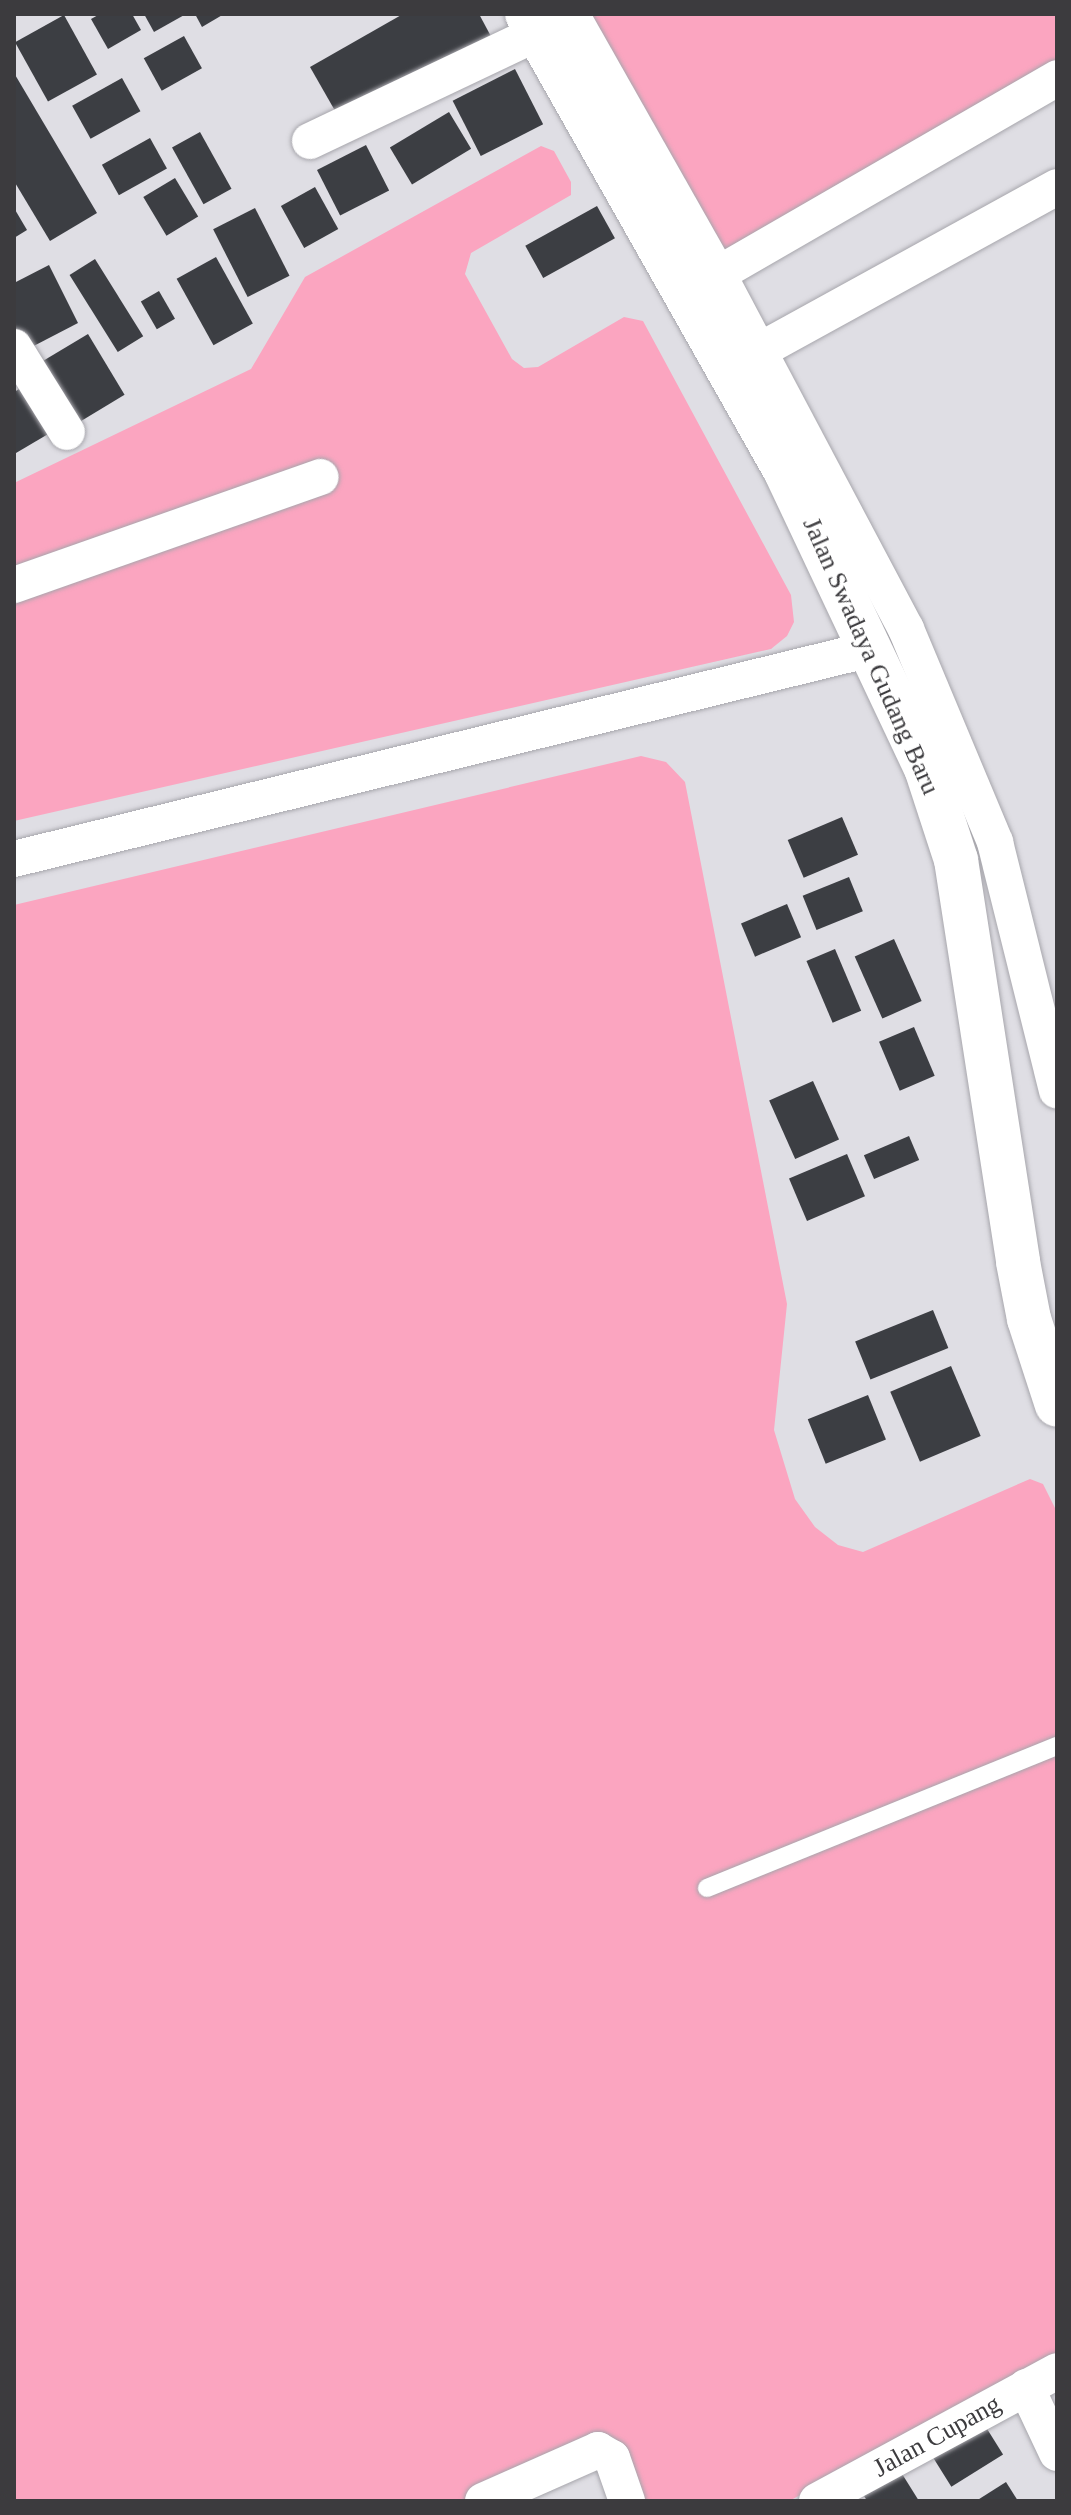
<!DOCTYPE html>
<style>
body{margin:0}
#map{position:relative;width:1071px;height:2515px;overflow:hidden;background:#dfdee4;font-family:Georgia,serif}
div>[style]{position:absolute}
.green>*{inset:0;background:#fba5c0}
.building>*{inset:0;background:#3c3e43;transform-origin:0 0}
.roads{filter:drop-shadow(0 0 2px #a7a6ac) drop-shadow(0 0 2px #a7a6ac)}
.service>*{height:18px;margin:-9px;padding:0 9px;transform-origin:9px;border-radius:9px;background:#fff}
.minor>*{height:36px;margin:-18px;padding:0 18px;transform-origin:18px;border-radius:18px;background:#fff}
.tertiary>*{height:44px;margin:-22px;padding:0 22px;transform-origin:22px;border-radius:22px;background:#fff}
span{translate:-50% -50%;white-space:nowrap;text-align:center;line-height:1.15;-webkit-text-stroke:8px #fff;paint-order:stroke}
.street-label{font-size:26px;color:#3c3b3e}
.frame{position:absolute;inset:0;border:16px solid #3c3b3e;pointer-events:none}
</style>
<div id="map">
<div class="green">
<div style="clip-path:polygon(562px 14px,1057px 14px,1057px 67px,733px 249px,718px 249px)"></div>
<div style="clip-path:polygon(541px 146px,554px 151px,571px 182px,571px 195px,471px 253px,465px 274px,512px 359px,524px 368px,538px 367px,624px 317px,643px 321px,791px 595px,794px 622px,787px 636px,771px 649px,14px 821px,14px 483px,251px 369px,305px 277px)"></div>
<div style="clip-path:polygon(641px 756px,666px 762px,685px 782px,787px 1304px,774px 1430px,795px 1499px,815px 1527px,838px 1545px,863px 1552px,1030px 1479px,1043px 1484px,1057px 1512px,1057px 2359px,789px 2501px,640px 2501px,623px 2456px,474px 2501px,14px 2501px,14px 905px)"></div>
</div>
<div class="building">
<div style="clip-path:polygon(100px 14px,132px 14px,141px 30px,108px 49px,91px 19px)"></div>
<div style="clip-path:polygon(144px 14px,186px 14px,154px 32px)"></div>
<div style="clip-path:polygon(195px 14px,224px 14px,202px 27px)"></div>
<div style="clip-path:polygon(403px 14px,479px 14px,494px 42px,338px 116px,310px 67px)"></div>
<div style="left:64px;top:15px;width:68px;height:56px;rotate:61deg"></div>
<div style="left:184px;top:36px;width:37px;height:46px;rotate:61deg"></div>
<div style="left:515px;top:69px;width:62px;height:70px;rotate:63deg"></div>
<div style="clip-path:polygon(14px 73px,97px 213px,50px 241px,14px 181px)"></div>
<div style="left:122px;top:78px;width:38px;height:57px;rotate:61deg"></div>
<div style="left:449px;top:112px;width:43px;height:69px;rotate:59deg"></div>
<div style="left:200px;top:132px;width:65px;height:32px;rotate:61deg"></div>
<div style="left:150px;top:138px;width:35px;height:55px;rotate:61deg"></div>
<div style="left:366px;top:145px;width:51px;height:55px;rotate:63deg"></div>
<div style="left:175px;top:178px;width:45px;height:37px;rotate:59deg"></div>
<div style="left:315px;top:187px;width:48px;height:39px;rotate:61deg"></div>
<div style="left:597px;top:206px;width:37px;height:82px;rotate:61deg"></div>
<div style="clip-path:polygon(14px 208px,27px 230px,14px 238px)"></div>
<div style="left:255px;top:208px;width:76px;height:47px;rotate:63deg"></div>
<div style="left:216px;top:257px;width:76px;height:45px;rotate:61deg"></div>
<div style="left:95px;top:259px;width:91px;height:30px;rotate:58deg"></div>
<div style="clip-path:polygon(49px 265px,78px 323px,24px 351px,14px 332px,14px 283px)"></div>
<div style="left:159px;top:291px;width:32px;height:21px;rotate:60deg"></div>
<div style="left:88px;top:334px;width:71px;height:56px;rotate:59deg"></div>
<div style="clip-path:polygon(28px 384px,55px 430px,16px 453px,14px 392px)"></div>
<div style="left:842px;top:817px;width:41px;height:59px;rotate:67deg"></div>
<div style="left:849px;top:877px;width:37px;height:50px;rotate:68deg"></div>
<div style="left:787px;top:904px;width:36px;height:50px;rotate:67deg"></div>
<div style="left:894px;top:939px;width:68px;height:43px;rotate:66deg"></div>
<div style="left:835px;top:949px;width:67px;height:31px;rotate:67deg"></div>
<div style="left:914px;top:1027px;width:53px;height:38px;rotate:67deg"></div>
<div style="left:813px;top:1081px;width:64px;height:48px;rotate:66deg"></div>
<div style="left:909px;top:1136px;width:26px;height:49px;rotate:67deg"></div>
<div style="left:847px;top:1154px;width:46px;height:63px;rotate:67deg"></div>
<div style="left:933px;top:1310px;width:41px;height:84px;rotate:68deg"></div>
<div style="left:951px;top:1366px;width:76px;height:66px;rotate:67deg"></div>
<div style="left:868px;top:1395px;width:48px;height:65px;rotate:68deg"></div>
<div style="left:984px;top:2424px;width:36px;height:61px;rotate:58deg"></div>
<div style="clip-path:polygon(894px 2461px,919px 2501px,867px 2501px,857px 2484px)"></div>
<div style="clip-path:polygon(1006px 2482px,1018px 2501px,976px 2501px)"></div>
</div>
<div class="roads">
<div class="service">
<div style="left:707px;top:1888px;width:378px;rotate:-22.1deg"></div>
</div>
<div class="minor">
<div style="left:571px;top:14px;width:299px;rotate:60.5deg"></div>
<div style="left:718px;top:274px;width:402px;rotate:62.1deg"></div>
<div style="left:906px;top:629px;width:231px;rotate:67.3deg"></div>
<div style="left:995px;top:842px;width:256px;rotate:76deg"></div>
<div style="left:310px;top:141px;width:251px;rotate:-25.4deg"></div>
<div style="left:718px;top:274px;width:392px;rotate:-30deg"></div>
<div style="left:14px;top:347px;width:100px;rotate:58.1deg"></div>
<div style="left:757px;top:352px;width:342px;rotate:-28.8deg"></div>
<div style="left:14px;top:585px;width:325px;rotate:-19.4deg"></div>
<div style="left:14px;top:859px;width:882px;rotate:-13.77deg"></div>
<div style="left:1026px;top:2387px;width:73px;rotate:64.8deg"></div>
<div style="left:483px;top:2501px;width:126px;rotate:-23.9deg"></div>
<div style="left:598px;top:2450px;width:16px;rotate:30deg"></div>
<div style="left:612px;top:2458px;width:46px;rotate:70.8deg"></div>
<div style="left:817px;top:2501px;width:273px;rotate:-28.4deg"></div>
</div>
<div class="tertiary">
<div style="left:527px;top:14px;width:524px;rotate:60.5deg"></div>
<div style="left:785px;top:470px;width:330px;rotate:64.7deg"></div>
<div style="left:926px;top:768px;width:97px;rotate:71.9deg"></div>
<div style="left:956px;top:860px;width:407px;rotate:81.2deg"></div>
<div style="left:1018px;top:1262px;width:58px;rotate:79.1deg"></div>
<div style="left:1029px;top:1319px;width:90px;rotate:72deg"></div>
</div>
</div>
<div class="street-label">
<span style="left:871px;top:656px;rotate:66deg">Jalan Swadaya Gudang Baru</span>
<span style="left:937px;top:2436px;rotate:-29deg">Jalan Cupang</span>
</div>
<div class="frame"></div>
</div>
